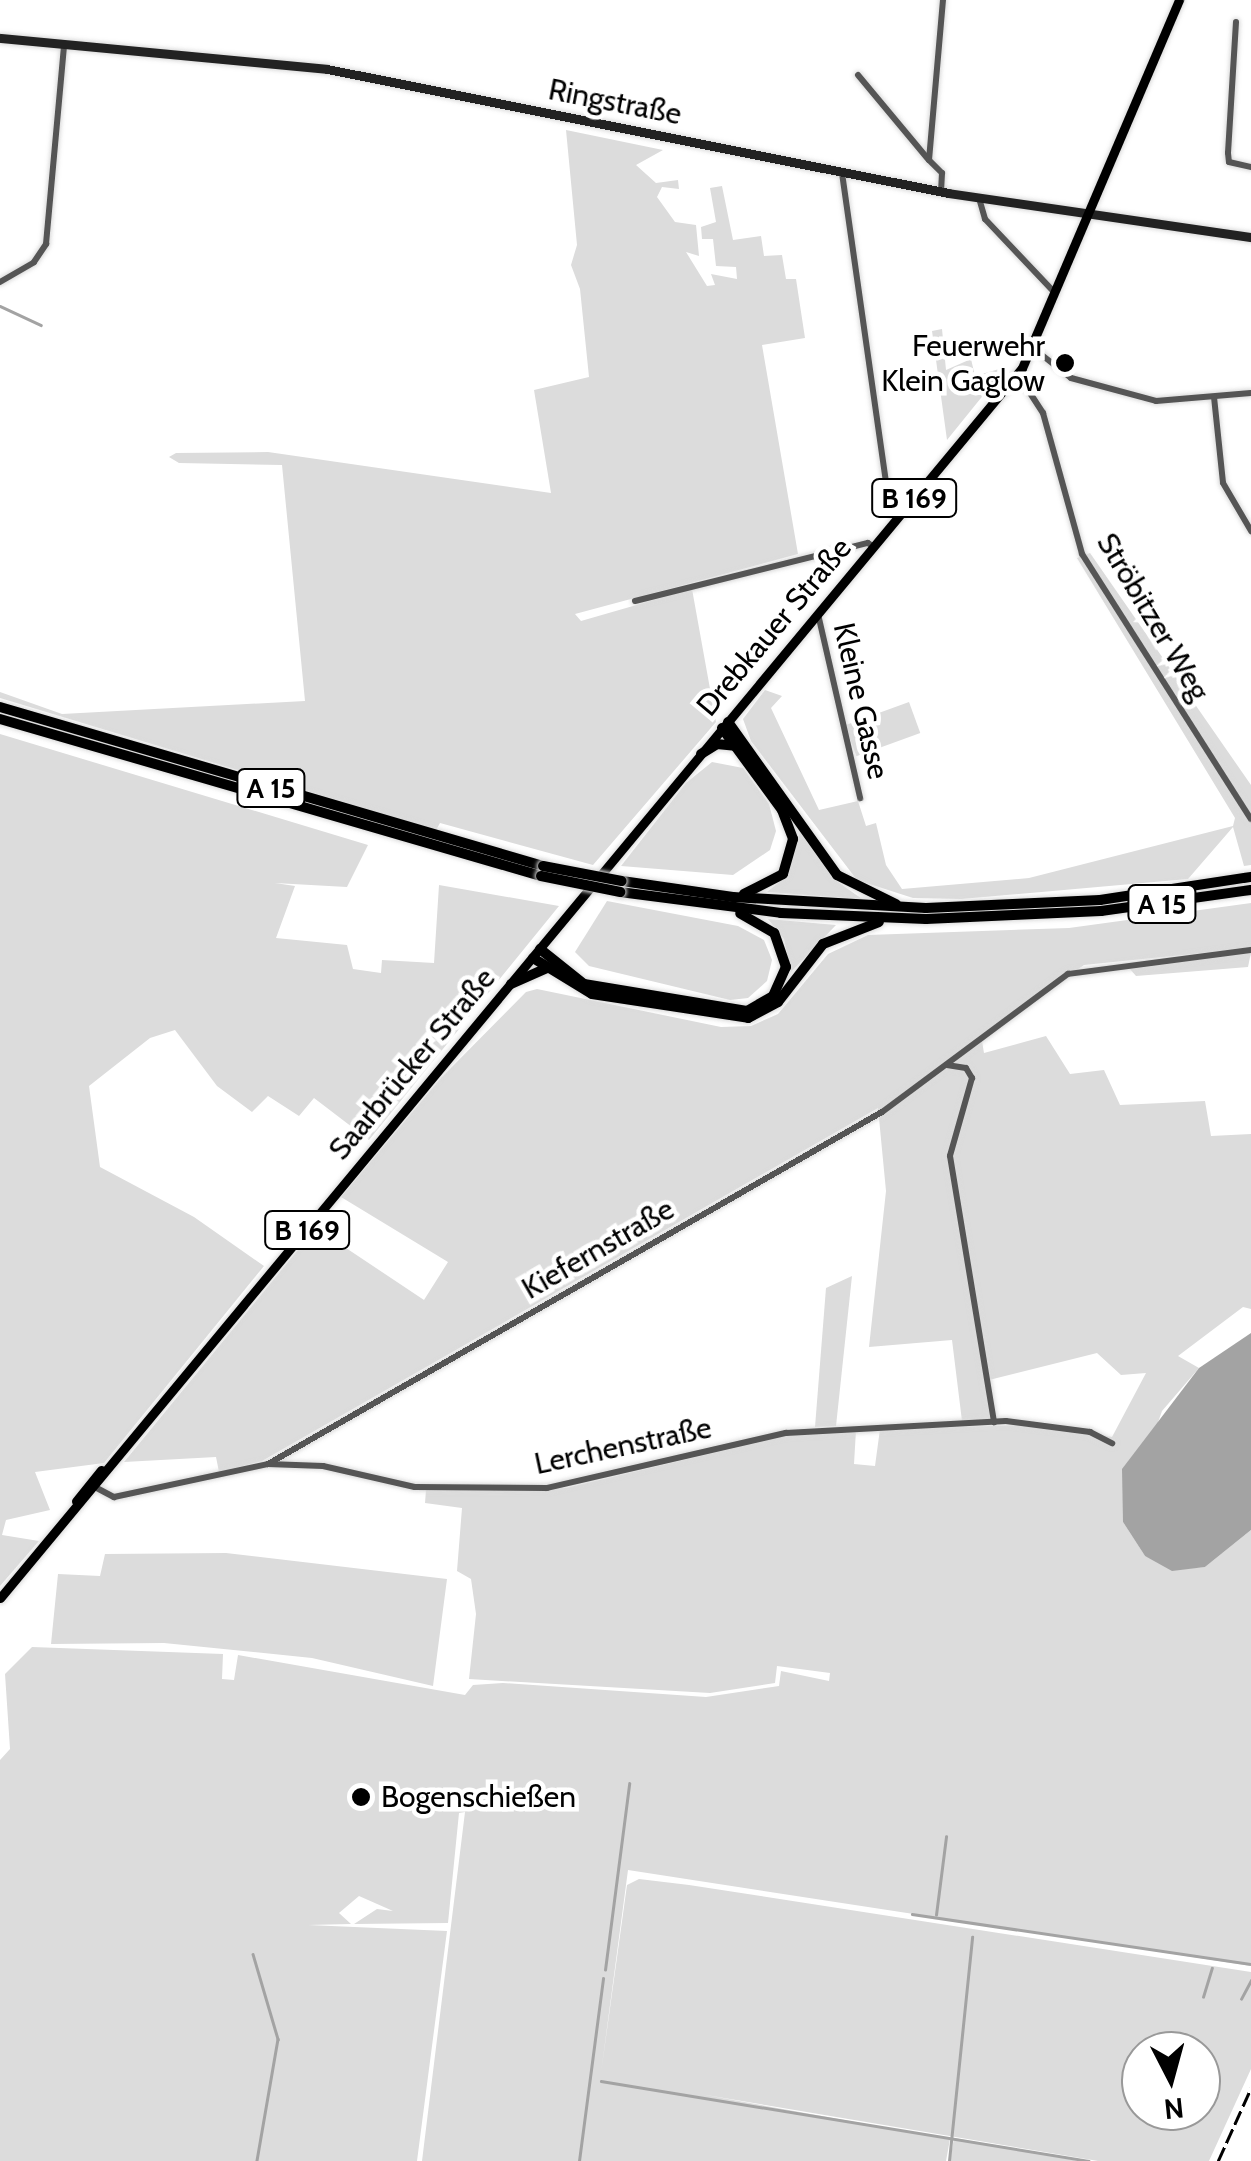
<!DOCTYPE html>
<meta charset="utf-8">
<style>
body{margin:0}
#map{position:relative;width:1251px;height:2161px;overflow:hidden;background:#fff;font-family:Cabin,sans-serif}
div>[style]{position:absolute}
.green>*{inset:0;background:#dcdcdc;transform-origin:0 0}
.water>*{inset:0;background:#a3a3a3}
.stream>*{height:2.5px;margin:-1.25px;padding:0 1.25px;transform-origin:1.25px;border-radius:1.25px;background:#a3a3a3}
.roads{filter:drop-shadow(0 0 2px #dbdbdb) drop-shadow(0 0 2px #dbdbdb)}
.street>*{height:6px;margin:-3px;padding:0 3px;transform-origin:3px;border-radius:3px;background:#555}
.secondary>*{height:9px;margin:-4.5px;padding:0 4.5px;transform-origin:4.5px;border-radius:4.5px;background:#222}
.primary>*{height:9px;margin:-4.5px;padding:0 4.5px;transform-origin:4.5px;border-radius:4.5px;background:#000}
.highway>*{height:10px;margin:-5px;padding:0 5px;transform-origin:5px;border-radius:5px;background:#000}
.rail>*{height:2.5px;margin-top:-1.25px;transform-origin:0;background:repeating-linear-gradient(90deg,#000 0 15px,transparent 0 20px)}
.bridges{filter:drop-shadow(0 0 2px #dbdbdb) drop-shadow(0 0 2px #dbdbdb)}
.highway-bridge>*{height:10px;margin:-5px;padding:0 5px;transform-origin:5px;border-radius:5px;background:#000}
.dots>*{width:28px;height:28px;translate:-50% -50%;box-sizing:border-box;border:5px solid #fff;border-radius:50%}
span{translate:-50% -50%;white-space:nowrap;text-align:center;line-height:1.15;-webkit-text-stroke:9px #fff;paint-order:stroke}
.shield-label span{padding:2px 8px;background:#fff;border:2px solid;border-radius:8px;-webkit-text-stroke-width:0}
.shield-label{font-size:28px;color:#000;font-weight:700}
.street-label{font-size:30px;color:#000}
.poi-label{font-size:30px;color:#000}
.right{translate:-100% -50%;text-align:right}
.left{translate:0 -50%;text-align:left}
.north{position:absolute;left:1121px;top:2031px;width:100px;height:100px;box-sizing:border-box;background:#fff;border:2px solid #999;border-radius:50%;rotate:174deg;font-size:28px;font-weight:700;line-height:40px;text-align:center;color:#000}
.north::after{content:'';display:block;margin:auto;width:35px;height:45px;background:#000;clip-path:polygon(50% 0,100% 100%,50% 72%,0 100%)}
</style>
<div id="map">
<div class="green">
<div style="clip-path:polygon(566px 130px,663px 150px,636px 165px,656px 183px,678px 180px,679px 189px,662px 187px,657px 197px,675px 222px,696px 225px,699px 256px,686px 252px,707px 286px,715px 285px,711px 274px,737px 279px,736px 267px,716px 266px,713px 239px,702px 239px,701px 227px,716px 222px,710px 188px,722px 186px,733px 240px,761px 236px,764px 256px,782px 255px,786px 279px,796px 279px,805px 338px,762px 345px,798px 554px,575px 614px,581px 621px,692px 589px,716px 722px,593px 865px,440px 823px,436px 830px,0 698px,0 692px,62px 714px,305px 701px,282px 465px,179px 463px,169px 457px,176px 453px,268px 452px,551px 493px,534px 390px,589px 377px,580px 289px,571px 265px,577px 245px)"></div>
<div style="clip-path:polygon(942px 329px,946px 370px,971px 359px,975px 376px,1006px 367px,947px 440px,932px 331px)"></div>
<div style="clip-path:polygon(1090px 553px,1251px 785px,1251px 865px,1244px 866px,1233px 827px,1188px 879px,961px 899px,913px 898px,857px 880px,751px 741px,743px 719px,765px 690px,782px 696px,771px 708px,819px 810px,858px 801px,866px 826px,876px 823px,886px 865px,902px 889px,1029px 878px,1233px 826px,1235px 818px,1077px 558px)"></div>
<div style="left:909px;top:702px;width:33px;height:68px;rotate:70deg"></div>
<div style="clip-path:polygon(0 734px,368px 845px,347px 887px,275px 883px,295px 886px,276px 938px,347px 945px,353px 969px,381px 973px,382px 960px,434px 963px,439px 885px,559px 906px,369px 1140px,314px 1098px,299px 1116px,268px 1096px,252px 1112px,217px 1086px,175px 1030px,150px 1038px,89px 1086px,100px 1167px,194px 1217px,264px 1266px,104px 1463px,35px 1472px,50px 1510px,6px 1520px,2px 1535px,39px 1541px,0 1586px)"></div>
<div style="clip-path:polygon(712px 762px,743px 768px,769px 804px,776px 831px,770px 850px,733px 875px,621px 866px,686px 783px)"></div>
<div style="clip-path:polygon(800px 832px,838px 882px,862px 899px,767px 892px,788px 875px)"></div>
<div style="clip-path:polygon(607px 901px,738px 926px,764px 940px,772px 960px,767px 981px,748px 998px,730px 1000px,589px 966px,575px 952px)"></div>
<div style="clip-path:polygon(evenodd,1251px 903px,1251px 948px,1084px 965px,981px 1035px,984px 1053px,1046px 1036px,1070px 1074px,1104px 1070px,1120px 1105px,1205px 1101px,1211px 1136px,1251px 1134px,1251px 1309px,1243px 1307px,1178px 1356px,1199px 1368px,1162px 1411px,1123px 1522px,1145px 1556px,1180px 1569px,1205px 1567px,1251px 1530px,1251px 1966px,628px 1870px,601px 2073px,627px 1885px,639px 1879px,689px 1885px,1251px 1972px,1251px 2069px,1209px 2161px,1098px 2161px,700px 2094px,950px 2139px,946px 2161px,422px 2161px,465px 1812px,459px 1813px,448px 1923px,354px 1924px,377px 1909px,393px 1911px,359px 1896px,339px 1913px,351px 1924px,308px 1925px,447px 1931px,417px 2161px,0 2161px,0 1760px,10px 1749px,5px 1674px,32px 1647px,223px 1654px,222px 1679px,234px 1680px,238px 1655px,465px 1695px,473px 1685px,503px 1683px,706px 1697px,779px 1686px,781px 1671px,829px 1681px,830px 1673px,777px 1666px,775px 1683px,710px 1693px,469px 1679px,476px 1614px,471px 1579px,457px 1571px,462px 1508px,425px 1503px,426px 1490px,566px 1488px,785px 1436px,856px 1430px,854px 1464px,875px 1466px,880px 1429px,1030px 1425px,1112px 1437px,1146px 1373px,1121px 1375px,1097px 1353px,985px 1381px,992px 1420px,962px 1421px,952px 1340px,869px 1347px,886px 1191px,878px 1108px,262px 1461px,219px 1472px,216px 1457px,124px 1462px,316px 1228px,424px 1300px,448px 1262px,341px 1197px,441px 1078px,526px 992px,537px 989px,721px 1027px,751px 1026px,778px 1014px,828px 954px,868px 935px,1069px 928px,1251px 903px,1141px 2051px,1201px 2051px,1201px 2111px,1141px 2111px,1141px 2051px)"></div>
<div style="clip-path:polygon(768px 919px,836px 925px,791px 972px,784px 939px)"></div>
<div style="clip-path:polygon(1251px 952px,1248px 967px,1136px 976px,1130px 969px)"></div>
<div style="clip-path:polygon(852px 1276px,836px 1426px,815px 1427px,826px 1288px)"></div>
<div style="clip-path:polygon(226px 1553px,447px 1579px,433px 1686px,312px 1658px,164px 1643px,51px 1644px,58px 1574px,100px 1576px,105px 1554px)"></div>
<div style="clip-path:polygon(954px 2138px,1079px 2161px,950px 2161px)"></div>
</div>
<div class="water">
<div style="clip-path:polygon(1251px 1333px,1251px 1530px,1205px 1567px,1172px 1571px,1145px 1556px,1123px 1522px,1122px 1469px,1199px 1368px)"></div>
</div>
<div class="stream">
<div style="left:0;top:306px;width:45px;rotate:24.9deg"></div>
<div style="left:912px;top:1914px;width:343px;rotate:8.4deg"></div>
<div style="left:936px;top:1915px;width:79px;rotate:-82.7deg"></div>
<div style="left:253px;top:1954px;width:89px;rotate:73.6deg"></div>
<div style="left:278px;top:2039px;width:124px;rotate:99.8deg"></div>
<div style="left:605px;top:1970px;width:188px;rotate:-82.6deg"></div>
<div style="left:1203px;top:1997px;width:30px;rotate:-73deg"></div>
<div style="left:1241px;top:1999px;width:21px;rotate:-62deg"></div>
<div style="left:601px;top:2081px;width:494px;rotate:9.3deg"></div>
<div style="left:579px;top:2161px;width:184px;rotate:-82.5deg"></div>
<div style="left:949px;top:2161px;width:225px;rotate:-84.1deg"></div>
</div>
<div class="roads">
<div class="street">
<div style="left:1236px;top:22px;width:131px;rotate:93.5deg"></div>
<div style="left:1228px;top:153px;width:9px;rotate:84deg"></div>
<div style="left:1229px;top:162px;width:23px;rotate:13deg"></div>
<div style="left:858px;top:75px;width:109px;rotate:50.2deg"></div>
<div style="left:842px;top:173px;width:341px;rotate:81.9deg"></div>
<div style="left:890px;top:511px;width:11px;rotate:34deg"></div>
<div style="left:941px;top:192px;width:19px;rotate:-87deg"></div>
<div style="left:942px;top:173px;width:18px;rotate:-135deg"></div>
<div style="left:929px;top:160px;width:161px;rotate:-85deg"></div>
<div style="left:979px;top:198px;width:22px;rotate:74deg"></div>
<div style="left:985px;top:219px;width:100px;rotate:46.6deg"></div>
<div style="left:0;top:282px;width:39px;rotate:-30deg"></div>
<div style="left:34px;top:262px;width:22px;rotate:-56deg"></div>
<div style="left:46px;top:244px;width:200px;rotate:-84.8deg"></div>
<div style="left:1033px;top:348px;width:48px;rotate:38.3deg"></div>
<div style="left:1071px;top:378px;width:88px;rotate:15.1deg"></div>
<div style="left:1156px;top:401px;width:95px;rotate:-4.8deg"></div>
<div style="left:1017px;top:373px;width:48px;rotate:57deg"></div>
<div style="left:1043px;top:413px;width:146px;rotate:74.5deg"></div>
<div style="left:1082px;top:554px;width:314px;rotate:57.5deg"></div>
<div style="left:1214px;top:397px;width:86px;rotate:84deg"></div>
<div style="left:1223px;top:483px;width:56px;rotate:59.7deg"></div>
<div style="left:635px;top:601px;width:240px;rotate:-14deg"></div>
<div style="left:868px;top:543px;width:7px;rotate:34deg"></div>
<div style="left:818px;top:614px;width:189px;rotate:77.1deg"></div>
<div style="left:947px;top:1065px;width:19px;rotate:9deg"></div>
<div style="left:966px;top:1068px;width:12px;rotate:59deg"></div>
<div style="left:972px;top:1078px;width:81px;rotate:105.8deg"></div>
<div style="left:950px;top:1156px;width:270px;rotate:80.6deg"></div>
<div style="left:268px;top:1464px;width:708px;rotate:-29.83deg"></div>
<div style="left:882px;top:1112px;width:232px;rotate:-36.6deg"></div>
<div style="left:1068px;top:974px;width:185px;rotate:-7.5deg"></div>
<div style="left:93px;top:1486px;width:24px;rotate:28deg"></div>
<div style="left:114px;top:1497px;width:157px;rotate:-12.1deg"></div>
<div style="left:268px;top:1464px;width:55px;rotate:2.1deg"></div>
<div style="left:323px;top:1466px;width:94px;rotate:12.9deg"></div>
<div style="left:415px;top:1487px;width:132px;rotate:0.4deg"></div>
<div style="left:547px;top:1488px;width:245px;rotate:-13deg"></div>
<div style="left:786px;top:1433px;width:220px;rotate:-3.1deg"></div>
<div style="left:1006px;top:1421px;width:85px;rotate:7.5deg"></div>
<div style="left:1090px;top:1432px;width:25px;rotate:27deg"></div>
</div>
<div class="secondary">
<div style="left:0;top:38px;width:328px;rotate:5.4deg"></div>
<div style="left:327px;top:69px;width:633px;rotate:11.29deg"></div>
<div style="left:948px;top:193px;width:306px;rotate:8.3deg"></div>
</div>
<div class="primary">
<div style="left:76px;top:1501px;width:40px;rotate:-51deg"></div>
<div style="left:0;top:1598px;width:1599px;rotate:-50.28deg"></div>
<div style="left:1022px;top:368px;width:400px;rotate:-66.9deg"></div>
</div>
<div class="highway">
<div style="left:0;top:707px;width:566px;rotate:16.32deg"></div>
<div style="left:0;top:719px;width:563px;rotate:16.18deg"></div>
<div style="left:728px;top:722px;width:188px;rotate:54.5deg"></div>
<div style="left:837px;top:875px;width:66px;rotate:26.2deg"></div>
<div style="left:722px;top:728px;width:102px;rotate:53.8deg"></div>
<div style="left:782px;top:810px;width:31px;rotate:69deg"></div>
<div style="left:793px;top:839px;width:36px;rotate:106deg"></div>
<div style="left:783px;top:874px;width:44px;rotate:152.9deg"></div>
<div style="left:701px;top:754px;width:19px;rotate:-32deg"></div>
<div style="left:717px;top:744px;width:18px;rotate:6deg"></div>
<div style="left:622px;top:881px;width:112px;rotate:8.2deg"></div>
<div style="left:733px;top:897px;width:193px;rotate:3.3deg"></div>
<div style="left:926px;top:908px;width:174px;rotate:-2.6deg"></div>
<div style="left:1100px;top:900px;width:153px;rotate:-8.7deg"></div>
<div style="left:620px;top:892px;width:162px;rotate:7.4deg"></div>
<div style="left:781px;top:913px;width:145px;rotate:2.4deg"></div>
<div style="left:926px;top:919px;width:175px;rotate:-2.6deg"></div>
<div style="left:1101px;top:911px;width:151px;rotate:-8deg"></div>
<div style="left:540px;top:949px;width:56px;rotate:38.5deg"></div>
<div style="left:584px;top:984px;width:165px;rotate:9.4deg"></div>
<div style="left:747px;top:1011px;width:30px;rotate:-30deg"></div>
<div style="left:773px;top:996px;width:32px;rotate:-66deg"></div>
<div style="left:786px;top:967px;width:36px;rotate:-109deg"></div>
<div style="left:774px;top:933px;width:39px;rotate:-150deg"></div>
<div style="left:533px;top:958px;width:69px;rotate:31.4deg"></div>
<div style="left:592px;top:994px;width:158px;rotate:8.7deg"></div>
<div style="left:748px;top:1018px;width:34px;rotate:-28deg"></div>
<div style="left:778px;top:1002px;width:73px;rotate:-52.2deg"></div>
<div style="left:823px;top:944px;width:60px;rotate:-21.4deg"></div>
<div style="left:511px;top:984px;width:39px;rotate:-24deg"></div>
</div>
</div>
<div class="rail">
<div style="left:1218px;top:2161px;width:80px;rotate:-65.7deg"></div>
</div>
<div class="bridges">
<div class="highway-bridge">
<div style="left:543px;top:866px;width:80px;rotate:10.8deg"></div>
<div style="left:541px;top:876px;width:81px;rotate:11.4deg"></div>
</div>
</div>
<div class="dots">
<div style="left:1065px;top:363px;background:#000"></div>
<div style="left:361px;top:1797px;background:#000"></div>
</div>
<div class="shield-label">
<span style="left:914px;top:498px">B 169</span>
<span style="left:271px;top:788px">A 15</span>
<span style="left:1162px;top:904px">A 15</span>
<span style="left:307px;top:1230px">B 169</span>
</div>
<div class="street-label">
<span style="left:615px;top:102px;rotate:11deg">Ringstraße</span>
<span style="left:1153px;top:617px;rotate:59deg">Ströbitzer Weg</span>
<span style="left:774px;top:627px;rotate:-50deg">Drebkauer Straße</span>
<span style="left:861px;top:701px;rotate:77deg">Kleine Gasse</span>
<span style="left:412px;top:1064px;rotate:-50deg">Saarbrücker Straße</span>
<span style="left:598px;top:1249px;rotate:-30deg">Kiefernstraße</span>
<span style="left:623px;top:1446px;rotate:-12deg">Lerchenstraße</span>
</div>
<div class="poi-label">
<span class="right" style="left:1045px;top:363px">Feuerwehr<br>Klein Gaglow</span>
<span class="left" style="left:381px;top:1797px">Bogenschießen</span>
</div>
<div class="north">N</div>
</div>
